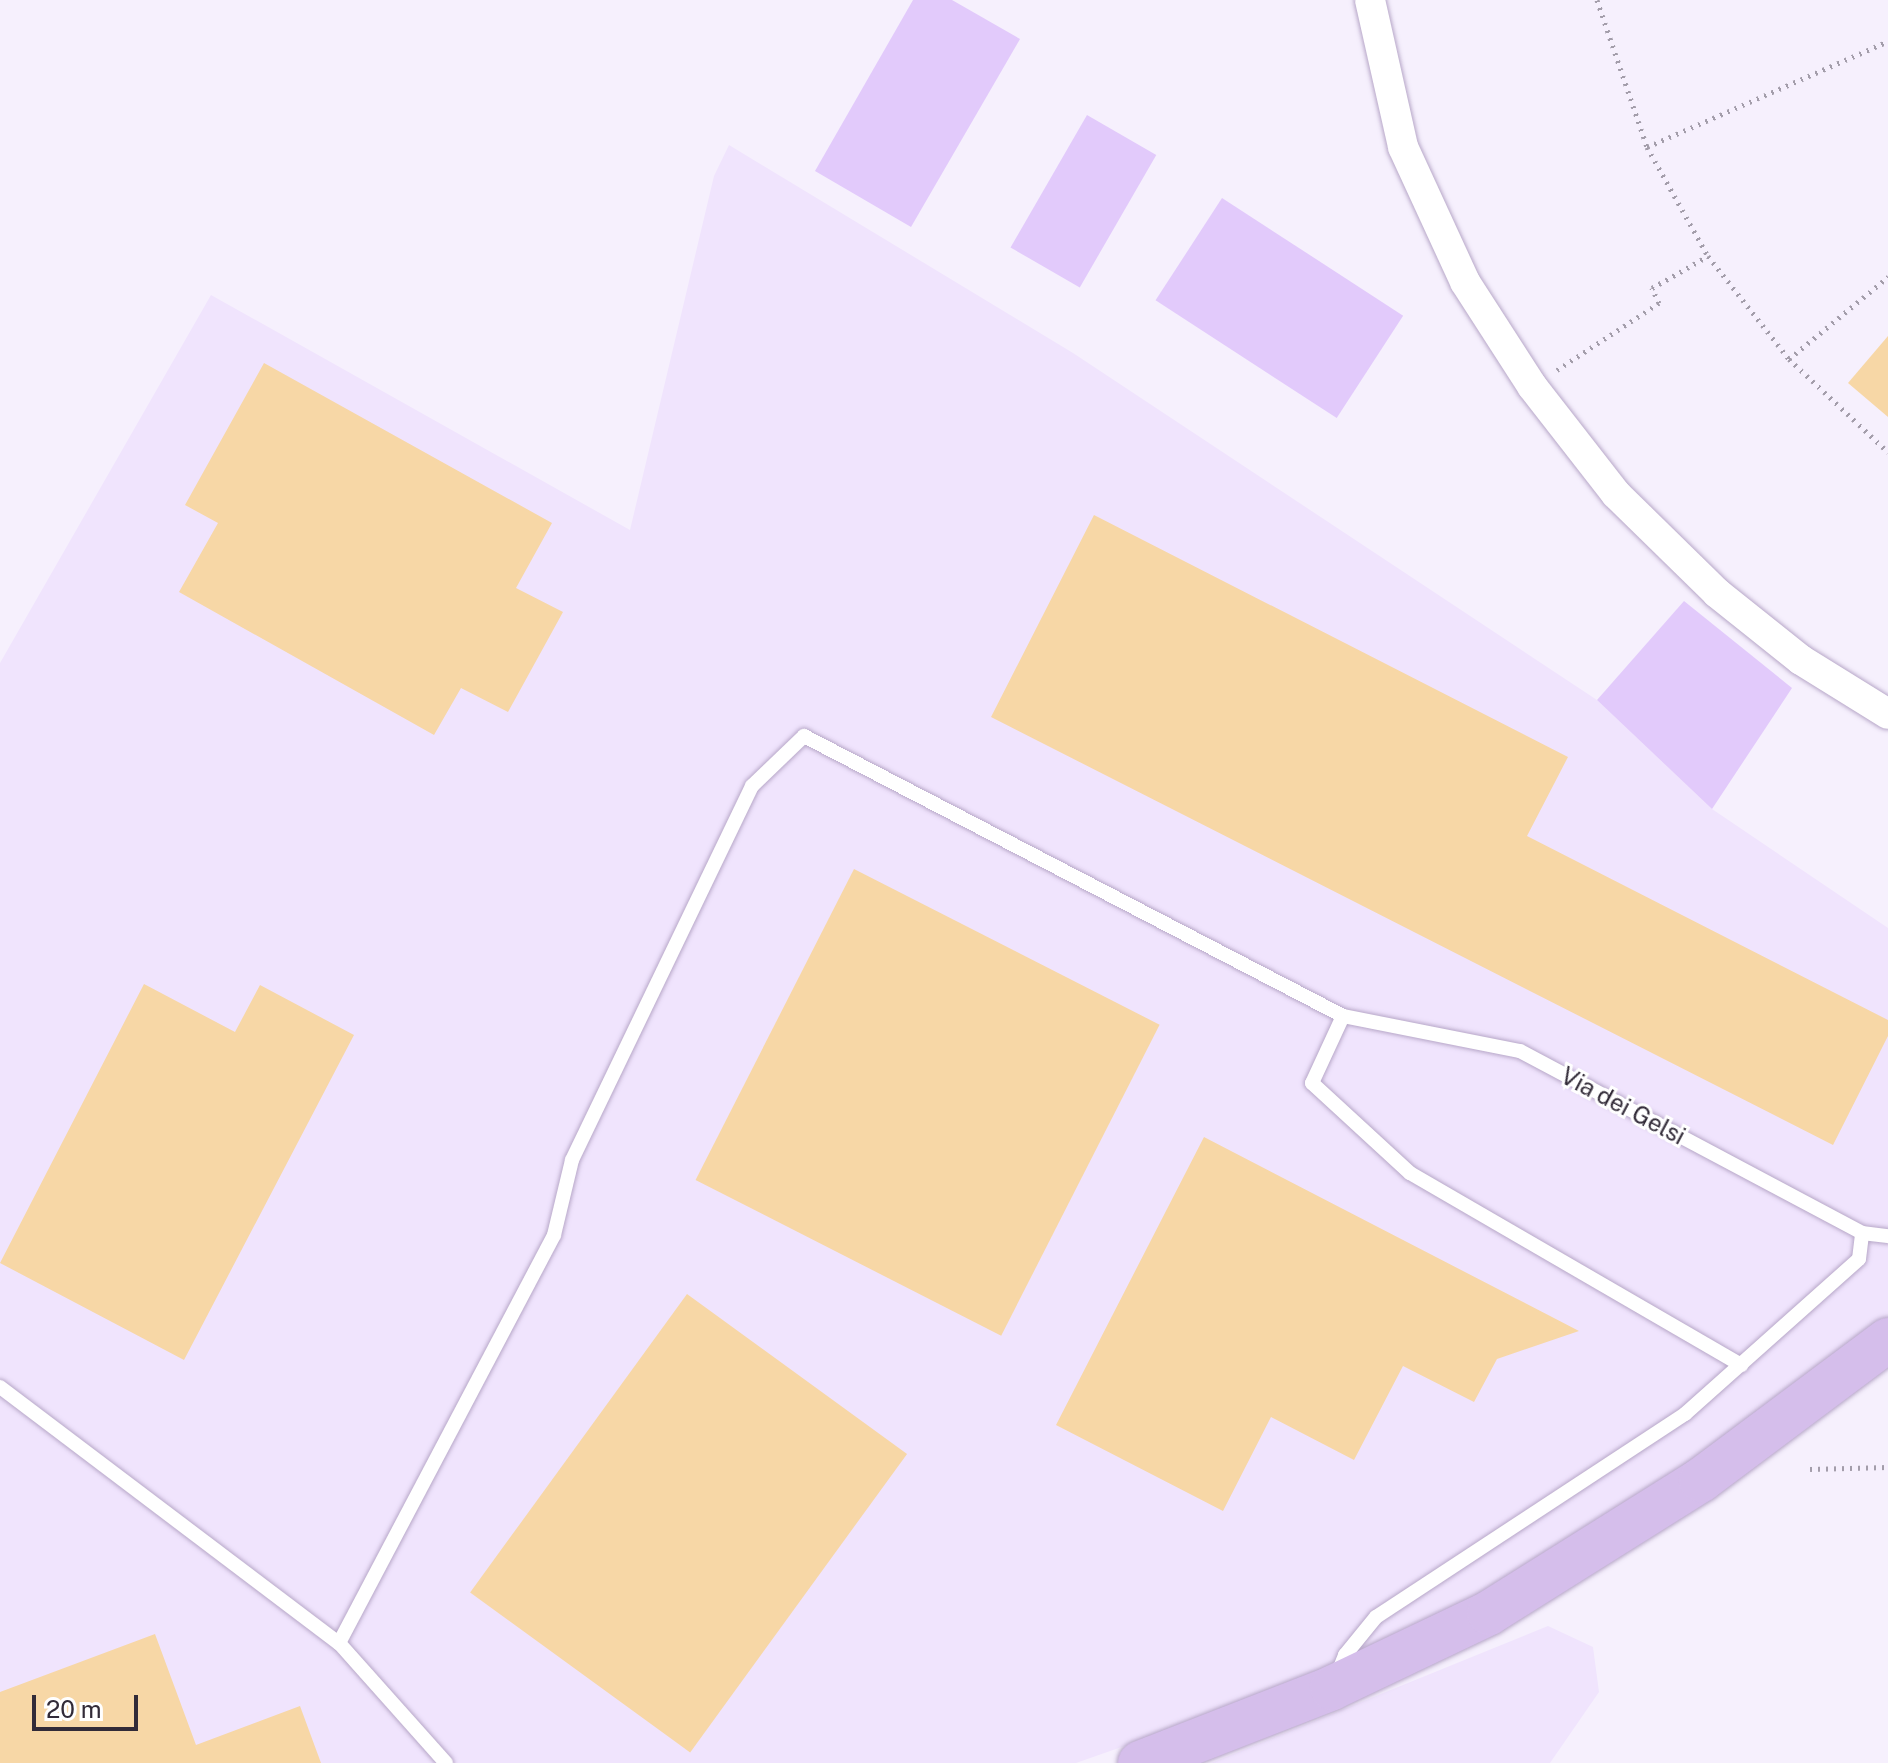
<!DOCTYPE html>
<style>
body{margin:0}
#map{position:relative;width:1888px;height:1763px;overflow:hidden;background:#f6f0fd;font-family:"Public Sans",sans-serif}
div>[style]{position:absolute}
.built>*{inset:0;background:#f0e4fd}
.green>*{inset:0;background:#e2cafb;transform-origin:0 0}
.building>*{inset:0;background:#f7d7a6;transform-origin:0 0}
.path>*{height:5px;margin-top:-2.5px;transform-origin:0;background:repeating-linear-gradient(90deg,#a39daa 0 2px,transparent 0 8px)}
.roads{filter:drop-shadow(0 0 2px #b7a7c8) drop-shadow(0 0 2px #b7a7c8)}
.lane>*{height:14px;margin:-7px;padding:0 7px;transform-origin:7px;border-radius:7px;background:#fff}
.street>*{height:30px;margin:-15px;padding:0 15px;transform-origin:15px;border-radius:15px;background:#fff}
.primary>*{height:44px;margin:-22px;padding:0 22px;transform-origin:22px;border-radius:22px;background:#d5beeb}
span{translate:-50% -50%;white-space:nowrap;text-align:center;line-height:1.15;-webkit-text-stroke:6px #fff;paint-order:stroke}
.street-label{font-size:24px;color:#322b38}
.scale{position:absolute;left:32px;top:1695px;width:106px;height:36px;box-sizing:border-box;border:4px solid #322b38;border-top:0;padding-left:10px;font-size:24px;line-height:28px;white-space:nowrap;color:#322b38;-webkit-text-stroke:6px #fff;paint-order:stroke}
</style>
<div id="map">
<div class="built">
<div style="clip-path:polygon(729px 145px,1073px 353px,1597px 700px,1712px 809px,1888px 928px,1888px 1321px,1558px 1554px,1318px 1678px,1076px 1763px,0 1763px,0 663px,211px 295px,630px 530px,714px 176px)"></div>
<div style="clip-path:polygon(1548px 1626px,1593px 1647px,1599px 1692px,1550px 1763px,1211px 1763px)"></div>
</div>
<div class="green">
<div style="clip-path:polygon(913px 0,952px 0,1020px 39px,911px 227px,815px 171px)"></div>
<div style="left:1087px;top:115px;width:80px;height:153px;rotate:30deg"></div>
<div style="left:1222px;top:198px;width:216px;height:122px;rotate:33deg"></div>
<div style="clip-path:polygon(1684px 601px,1792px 688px,1712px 809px,1597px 700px)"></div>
</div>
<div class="building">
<div style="clip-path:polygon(1888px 336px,1888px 417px,1848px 383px)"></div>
<div style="clip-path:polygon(264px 363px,552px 523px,516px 588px,563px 612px,508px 712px,461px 688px,434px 735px,179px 592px,218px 523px,185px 505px)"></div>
<div style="clip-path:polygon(1094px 515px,1568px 757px,1527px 836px,1888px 1020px,1888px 1036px,1833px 1145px,991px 717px)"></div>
<div style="left:854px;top:869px;width:343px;height:349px;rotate:27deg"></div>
<div style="clip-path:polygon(144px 984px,235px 1032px,260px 985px,354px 1035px,184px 1360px,0 1263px)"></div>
<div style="clip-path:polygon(1204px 1137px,1579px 1331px,1497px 1359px,1474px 1402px,1403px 1366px,1354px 1460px,1271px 1417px,1223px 1511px,1056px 1425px)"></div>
<div style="left:687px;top:1294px;width:272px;height:369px;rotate:36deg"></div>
<div style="clip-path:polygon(155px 1634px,196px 1745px,300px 1706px,321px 1763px,0 1763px,0 1692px)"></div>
</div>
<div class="path">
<div style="left:1597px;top:0;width:155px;rotate:71.2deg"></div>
<div style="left:1647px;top:147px;width:125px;rotate:60.8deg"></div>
<div style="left:1708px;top:256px;width:131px;rotate:51.8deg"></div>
<div style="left:1789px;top:359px;width:136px;rotate:43.2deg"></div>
<div style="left:1647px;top:147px;width:263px;rotate:-23.7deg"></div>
<div style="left:1789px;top:359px;width:129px;rotate:-39.6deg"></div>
<div style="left:1557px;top:370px;width:122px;rotate:-33.3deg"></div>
<div style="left:1659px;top:303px;width:17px;rotate:-115deg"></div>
<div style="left:1652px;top:288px;width:64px;rotate:-29.7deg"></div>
<div style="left:1810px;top:1469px;width:78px;rotate:-1.5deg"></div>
</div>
<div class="roads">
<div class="lane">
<div style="left:1343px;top:1016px;width:74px;rotate:114.8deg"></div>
<div style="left:1312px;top:1083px;width:133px;rotate:42.6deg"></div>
<div style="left:1410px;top:1173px;width:383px;rotate:30.1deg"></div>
<div style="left:0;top:1387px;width:425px;rotate:37.1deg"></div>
<div style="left:1337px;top:1675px;width:22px;rotate:-68deg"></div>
<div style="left:1345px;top:1655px;width:49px;rotate:-50.8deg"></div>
<div style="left:1376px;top:1617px;width:370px;rotate:-33.3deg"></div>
<div style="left:1685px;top:1414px;width:233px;rotate:-41.7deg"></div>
<div style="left:1859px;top:1259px;width:26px;rotate:-83deg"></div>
<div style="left:446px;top:1763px;width:161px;rotate:-131.7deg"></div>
<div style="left:339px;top:1643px;width:461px;rotate:-62.2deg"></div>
<div style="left:554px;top:1235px;width:77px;rotate:-76.5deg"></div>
<div style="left:572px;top:1160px;width:415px;rotate:-64.3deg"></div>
<div style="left:752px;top:786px;width:72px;rotate:-43.9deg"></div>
<div style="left:804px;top:736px;width:607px;rotate:27.45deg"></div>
<div style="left:1343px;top:1016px;width:180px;rotate:11.2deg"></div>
<div style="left:1520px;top:1051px;width:387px;rotate:28deg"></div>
<div style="left:1862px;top:1233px;width:26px;rotate:7deg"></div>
</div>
<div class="street">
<div style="left:1370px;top:0;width:151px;rotate:77.3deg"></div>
<div style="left:1403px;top:147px;width:149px;rotate:65.3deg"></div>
<div style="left:1465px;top:282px;width:124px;rotate:57.2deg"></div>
<div style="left:1532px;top:386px;width:137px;rotate:52.1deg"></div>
<div style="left:1616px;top:494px;width:141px;rotate:44.4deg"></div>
<div style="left:1717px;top:593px;width:107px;rotate:38.6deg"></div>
<div style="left:1801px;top:660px;width:102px;rotate:31.8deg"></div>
</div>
<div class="primary">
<div style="left:1140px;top:1763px;width:206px;rotate:-21.3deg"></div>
<div style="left:1332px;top:1688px;width:174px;rotate:-25.5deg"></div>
<div style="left:1489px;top:1613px;width:250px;rotate:-32.1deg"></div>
<div style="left:1701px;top:1480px;width:234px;rotate:-36.8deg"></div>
</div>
</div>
<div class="street-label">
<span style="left:1623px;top:1106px;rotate:28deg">Via dei Gelsi</span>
</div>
<div class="scale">20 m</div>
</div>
